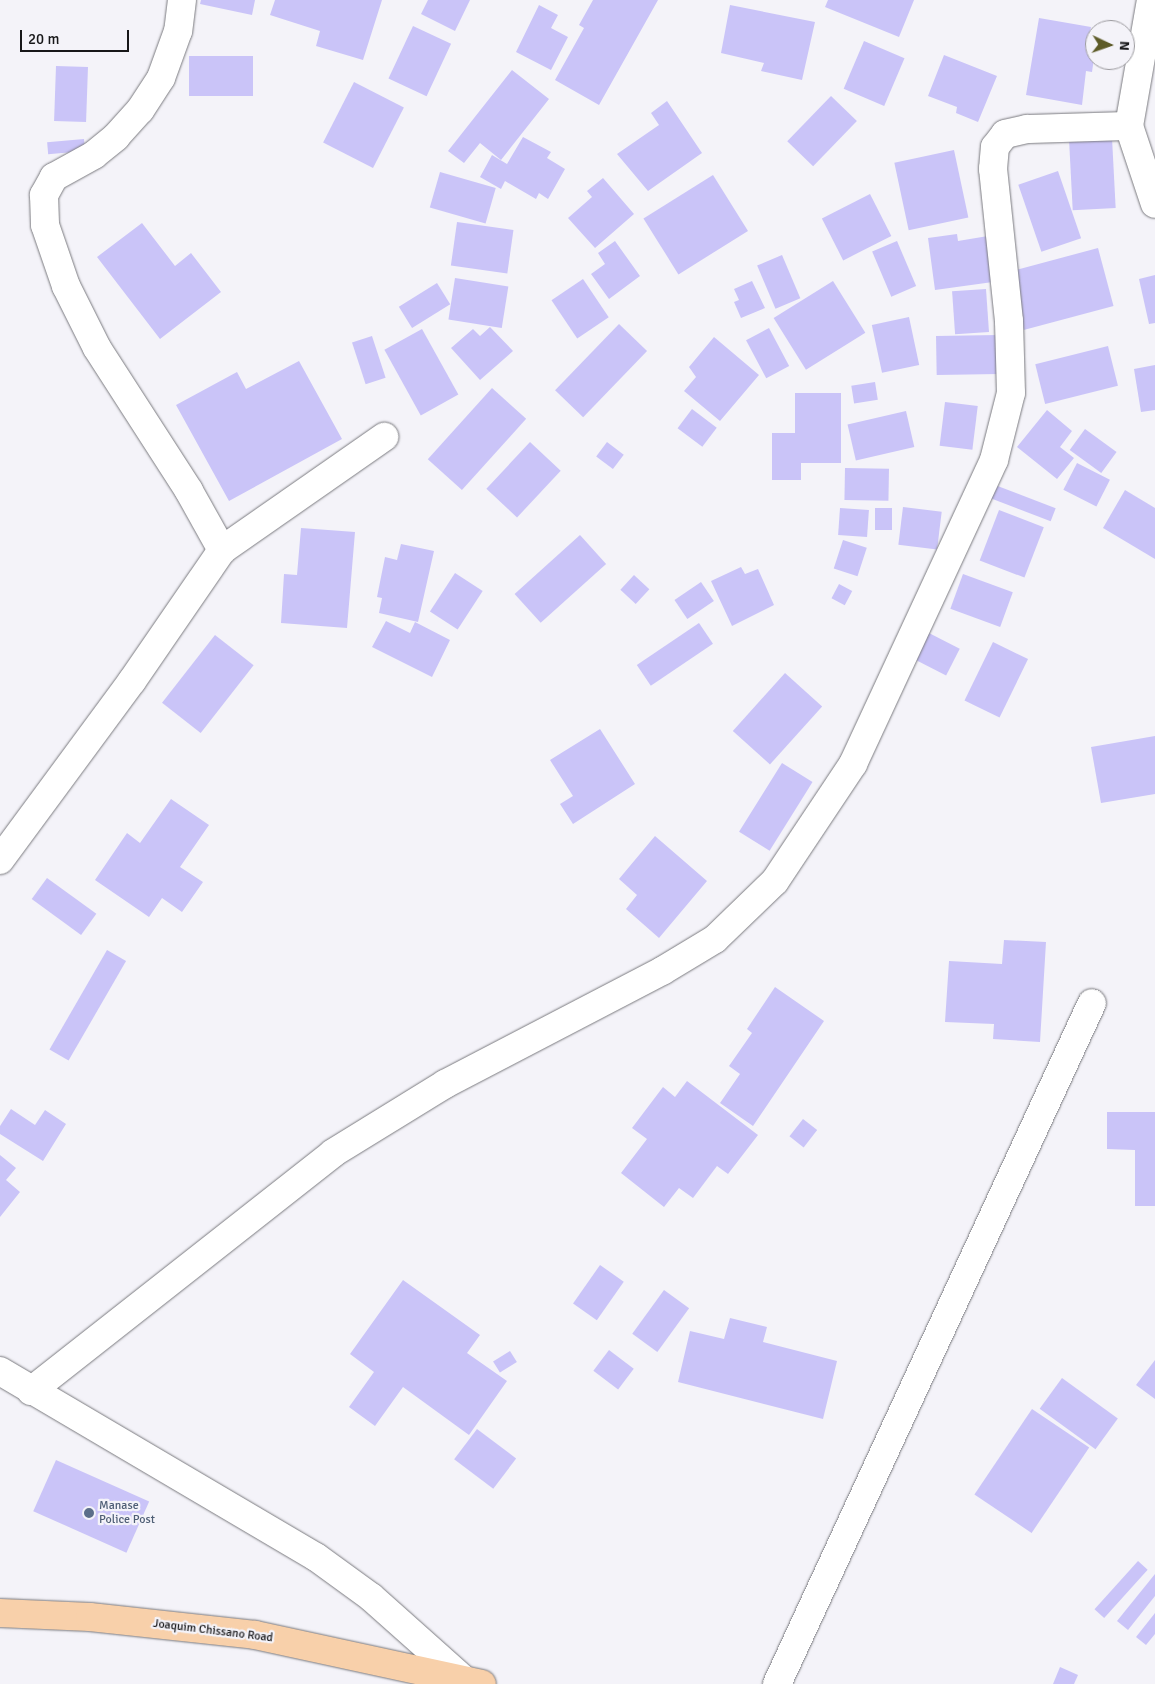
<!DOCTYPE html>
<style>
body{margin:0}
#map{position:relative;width:1155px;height:1684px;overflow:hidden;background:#f4f3f9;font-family:Signika,sans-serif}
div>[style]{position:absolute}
.building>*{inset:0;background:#cac4f8;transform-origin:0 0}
.roads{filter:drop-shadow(0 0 1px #7a7a7f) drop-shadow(0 0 1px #7a7a7f)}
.minor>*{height:28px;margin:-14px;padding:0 14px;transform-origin:14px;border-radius:14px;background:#fff}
.tertiary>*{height:28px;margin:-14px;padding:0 14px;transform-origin:14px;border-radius:14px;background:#fff}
.trunk>*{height:28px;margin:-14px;padding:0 14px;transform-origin:14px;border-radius:14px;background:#f8d0aa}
.dots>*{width:14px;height:14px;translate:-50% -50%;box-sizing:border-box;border:2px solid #f4f3f9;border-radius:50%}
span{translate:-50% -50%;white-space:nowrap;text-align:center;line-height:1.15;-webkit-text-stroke:4.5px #f4f3f9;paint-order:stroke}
.service-label{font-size:12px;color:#4e5e75}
.left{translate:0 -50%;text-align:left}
.street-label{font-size:12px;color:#171719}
.north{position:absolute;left:1085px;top:20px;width:50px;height:50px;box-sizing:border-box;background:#f4f3f9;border:1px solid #9c9b9f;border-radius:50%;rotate:93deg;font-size:14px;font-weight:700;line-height:20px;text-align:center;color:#171719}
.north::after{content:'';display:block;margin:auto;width:18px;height:22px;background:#5d5b28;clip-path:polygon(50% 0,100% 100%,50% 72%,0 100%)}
.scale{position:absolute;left:20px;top:30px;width:109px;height:22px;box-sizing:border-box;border:2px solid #171719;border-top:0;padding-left:6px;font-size:15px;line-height:18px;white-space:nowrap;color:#171719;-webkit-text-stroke:4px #f4f3f9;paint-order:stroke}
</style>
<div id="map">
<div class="building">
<div style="clip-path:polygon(201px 0,255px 0,252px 15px,200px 4px)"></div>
<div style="clip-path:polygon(275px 0,382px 0,363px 60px,316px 46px,320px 31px,270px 15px)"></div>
<div style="clip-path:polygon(428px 0,470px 0,455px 31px,421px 14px)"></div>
<div style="clip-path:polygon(593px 0,658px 0,599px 105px,555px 80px,584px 28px,579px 25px)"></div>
<div style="clip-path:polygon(828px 0,914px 0,899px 37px,825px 7px)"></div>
<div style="clip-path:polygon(539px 5px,558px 15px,551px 28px,568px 37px,551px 70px,516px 52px)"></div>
<div style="clip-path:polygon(730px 5px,815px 22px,802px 80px,761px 71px,764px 63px,721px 53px)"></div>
<div style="clip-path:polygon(1039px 18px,1091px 27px,1088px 43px,1095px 51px,1092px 72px,1086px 71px,1082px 105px,1026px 95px)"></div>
<div style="left:413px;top:26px;width:42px;height:58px;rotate:25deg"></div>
<div style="left:864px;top:41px;width:44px;height:52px;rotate:23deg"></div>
<div style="clip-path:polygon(944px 55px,997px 76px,978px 122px,956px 113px,957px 107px,928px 96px)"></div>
<div style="left:253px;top:56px;width:40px;height:64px;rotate:90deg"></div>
<div style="left:56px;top:66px;width:32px;height:55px;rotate:2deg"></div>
<div style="clip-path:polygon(512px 70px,549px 99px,501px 160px,480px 143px,464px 163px,448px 151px)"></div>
<div style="left:354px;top:82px;width:56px;height:68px;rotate:27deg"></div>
<div style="left:831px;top:96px;width:36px;height:63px;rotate:44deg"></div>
<div style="clip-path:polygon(667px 101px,702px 153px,648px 191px,617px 154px,659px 125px,651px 113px)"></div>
<div style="clip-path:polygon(523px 137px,551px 152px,547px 158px,565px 169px,548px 199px,539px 193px,536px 199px,505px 181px,501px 189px,480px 177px,492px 155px,507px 164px)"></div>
<div style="left:1112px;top:138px;width:70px;height:43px;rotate:87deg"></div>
<div style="left:84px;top:139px;width:12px;height:37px;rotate:85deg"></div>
<div style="left:954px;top:150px;width:69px;height:61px;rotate:78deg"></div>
<div style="left:1058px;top:171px;width:71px;height:42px;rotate:71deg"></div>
<div style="left:440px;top:172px;width:58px;height:37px;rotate:16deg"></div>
<div style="left:713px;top:175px;width:66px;height:82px;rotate:58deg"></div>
<div style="clip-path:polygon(603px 178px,634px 214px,595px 248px,568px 218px,592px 197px,587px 191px)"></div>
<div style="left:870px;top:194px;width:47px;height:54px;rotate:63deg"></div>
<div style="left:457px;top:222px;width:57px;height:44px;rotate:8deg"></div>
<div style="clip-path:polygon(142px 223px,175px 266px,191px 253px,221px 292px,160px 339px,97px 257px)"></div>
<div style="clip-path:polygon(957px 234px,958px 241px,994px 235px,1000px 281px,935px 290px,928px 238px)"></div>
<div style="clip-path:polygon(615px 241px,640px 276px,609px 299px,591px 274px,605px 264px,598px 253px)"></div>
<div style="left:897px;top:241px;width:49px;height:27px;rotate:67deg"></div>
<div style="left:1098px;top:248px;width:60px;height:93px;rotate:75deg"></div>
<div style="left:782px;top:255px;width:47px;height:27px;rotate:67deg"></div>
<div style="clip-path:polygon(1155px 275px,1155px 323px,1149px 324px,1139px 279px)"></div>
<div style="left:455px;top:278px;width:54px;height:42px;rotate:9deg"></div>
<div style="left:583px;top:279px;width:46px;height:38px;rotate:56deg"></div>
<div style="clip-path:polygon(752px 281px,765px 308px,741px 318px,734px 302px,739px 300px,734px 289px)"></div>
<div style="left:833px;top:281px;width:61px;height:70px;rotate:58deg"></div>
<div style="left:437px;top:283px;width:25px;height:45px;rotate:58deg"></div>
<div style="left:986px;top:289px;width:43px;height:34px;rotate:86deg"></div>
<div style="left:909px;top:317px;width:49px;height:38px;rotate:78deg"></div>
<div style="left:619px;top:324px;width:39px;height:92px;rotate:44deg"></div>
<div style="clip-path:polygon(490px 327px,513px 351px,480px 380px,451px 348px,473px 329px,480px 336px)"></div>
<div style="left:769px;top:328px;width:43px;height:26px;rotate:62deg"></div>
<div style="left:422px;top:329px;width:75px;height:43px;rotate:61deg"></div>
<div style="left:998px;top:335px;width:39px;height:62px;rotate:89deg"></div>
<div style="left:372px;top:336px;width:44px;height:21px;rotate:72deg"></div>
<div style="clip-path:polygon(714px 337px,759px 375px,720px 421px,684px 391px,696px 377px,689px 367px)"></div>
<div style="left:1108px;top:346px;width:41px;height:75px;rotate:76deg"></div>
<div style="clip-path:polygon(299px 361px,342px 439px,229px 501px,176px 405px,237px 372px,246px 389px)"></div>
<div style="clip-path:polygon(1155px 365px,1155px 410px,1141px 412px,1134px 369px)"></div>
<div style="left:875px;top:382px;width:18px;height:24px;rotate:81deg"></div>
<div style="left:492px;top:388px;width:46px;height:96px;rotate:42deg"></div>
<div style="clip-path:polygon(795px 393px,841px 393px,841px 463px,801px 463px,801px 480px,772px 480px,772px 433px,795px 433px)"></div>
<div style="left:945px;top:402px;width:33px;height:44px;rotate:7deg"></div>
<div style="left:692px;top:409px;width:31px;height:24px;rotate:37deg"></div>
<div style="clip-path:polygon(1047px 410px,1072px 431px,1060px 447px,1074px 458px,1057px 479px,1017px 447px)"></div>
<div style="left:906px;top:411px;width:37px;height:60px;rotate:77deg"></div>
<div style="left:1085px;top:429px;width:39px;height:26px;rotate:36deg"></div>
<div style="left:530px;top:442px;width:42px;height:64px;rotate:43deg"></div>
<div style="left:607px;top:442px;width:21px;height:18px;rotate:37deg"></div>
<div style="left:1077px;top:463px;width:37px;height:30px;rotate:27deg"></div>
<div style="left:845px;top:468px;width:44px;height:32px;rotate:1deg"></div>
<div style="left:995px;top:485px;width:65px;height:14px;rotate:21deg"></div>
<div style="clip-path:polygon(1125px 490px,1155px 508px,1155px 559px,1103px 528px)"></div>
<div style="left:903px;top:507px;width:39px;height:38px;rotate:7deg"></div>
<div style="left:840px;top:508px;width:29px;height:27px;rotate:4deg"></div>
<div style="left:875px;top:508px;width:17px;height:22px"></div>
<div style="left:999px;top:510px;width:48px;height:54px;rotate:21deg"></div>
<div style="clip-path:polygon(301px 528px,355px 532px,347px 628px,281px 623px,284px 574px,297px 575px)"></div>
<div style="left:580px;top:535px;width:39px;height:88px;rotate:48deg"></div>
<div style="left:843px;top:540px;width:25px;height:30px;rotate:18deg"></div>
<div style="clip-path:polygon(401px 544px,434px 551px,418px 622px,379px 613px,382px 598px,377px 597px,385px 557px,397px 560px)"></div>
<div style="clip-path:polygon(741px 567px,745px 574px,758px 569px,774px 605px,732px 626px,711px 581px)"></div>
<div style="left:455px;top:573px;width:33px;height:46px;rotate:33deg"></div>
<div style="left:963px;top:574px;width:53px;height:37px;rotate:20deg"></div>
<div style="left:634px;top:575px;width:21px;height:20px;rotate:43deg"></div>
<div style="left:701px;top:582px;width:23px;height:32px;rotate:56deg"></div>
<div style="left:839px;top:584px;width:15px;height:16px;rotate:28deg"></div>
<div style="clip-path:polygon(386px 621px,410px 633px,415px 622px,450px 640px,432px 677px,372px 647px)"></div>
<div style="left:699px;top:623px;width:25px;height:75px;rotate:56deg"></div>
<div style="left:925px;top:631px;width:39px;height:30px;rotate:27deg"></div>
<div style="left:215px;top:635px;width:49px;height:86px;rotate:38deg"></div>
<div style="left:993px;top:642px;width:39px;height:65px;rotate:26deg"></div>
<div style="left:785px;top:673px;width:50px;height:78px;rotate:42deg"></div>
<div style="clip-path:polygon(600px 729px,635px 784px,573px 824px,560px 804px,573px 796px,550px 760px)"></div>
<div style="clip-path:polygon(1155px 736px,1155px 794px,1101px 803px,1091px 747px)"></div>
<div style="left:782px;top:763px;width:36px;height:81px;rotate:32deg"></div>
<div style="clip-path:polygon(171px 799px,209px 825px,180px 867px,203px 882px,182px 912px,162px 898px,149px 917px,95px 880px,127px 833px,140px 843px)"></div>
<div style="clip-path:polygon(655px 836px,707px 881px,659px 938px,626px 909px,637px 895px,619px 879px)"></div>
<div style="left:47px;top:878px;width:61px;height:26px;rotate:36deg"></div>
<div style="clip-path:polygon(1004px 940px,1046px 942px,1040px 1042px,993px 1039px,994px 1024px,945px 1022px,949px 961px,1002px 964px)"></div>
<div style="left:107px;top:950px;width:22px;height:115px;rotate:30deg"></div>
<div style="clip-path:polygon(775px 987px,824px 1021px,753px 1126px,720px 1103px,740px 1074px,729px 1066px,752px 1033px,747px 1029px)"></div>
<div style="clip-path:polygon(687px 1081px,758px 1135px,728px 1174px,717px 1166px,693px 1198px,679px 1188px,664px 1207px,621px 1173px,647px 1139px,632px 1128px,663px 1087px,675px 1097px)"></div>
<div style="clip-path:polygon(11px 1109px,35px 1125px,45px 1110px,66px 1124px,43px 1161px,0 1134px,0 1126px)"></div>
<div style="clip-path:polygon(1107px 1112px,1155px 1112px,1155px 1206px,1135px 1206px,1135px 1150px,1107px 1149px)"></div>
<div style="left:803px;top:1119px;width:18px;height:22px;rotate:38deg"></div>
<div style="clip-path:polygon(0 1155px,16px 1168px,6px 1180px,20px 1192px,0 1217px)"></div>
<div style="left:600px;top:1265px;width:29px;height:47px;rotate:35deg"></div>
<div style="clip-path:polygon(403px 1280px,480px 1335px,467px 1353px,507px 1381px,469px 1435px,403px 1387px,375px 1426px,349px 1407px,374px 1372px,350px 1354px)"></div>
<div style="left:664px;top:1290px;width:31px;height:54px;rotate:36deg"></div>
<div style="clip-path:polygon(730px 1318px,767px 1327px,763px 1342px,837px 1361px,823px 1419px,678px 1382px,690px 1331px,724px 1339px)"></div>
<div style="left:609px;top:1350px;width:31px;height:26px;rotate:37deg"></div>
<div style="left:510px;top:1351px;width:13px;height:20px;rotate:58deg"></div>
<div style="clip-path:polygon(1155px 1360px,1155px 1399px,1136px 1385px)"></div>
<div style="left:1062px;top:1378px;width:69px;height:38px;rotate:36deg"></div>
<div style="left:1032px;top:1409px;width:69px;height:103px;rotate:34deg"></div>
<div style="left:477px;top:1429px;width:49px;height:38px;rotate:37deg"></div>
<div style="left:56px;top:1460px;width:102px;height:56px;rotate:24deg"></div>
<div style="left:1138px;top:1561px;width:13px;height:65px;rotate:42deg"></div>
<div style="clip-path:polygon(1155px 1574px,1155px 1596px,1128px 1630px,1117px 1621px)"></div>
<div style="clip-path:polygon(1155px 1613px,1155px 1634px,1146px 1645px,1136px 1637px)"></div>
<div style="clip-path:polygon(1060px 1667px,1078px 1675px,1074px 1684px,1053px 1684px)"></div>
</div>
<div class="roads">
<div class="minor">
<div style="left:182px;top:0;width:31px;rotate:97deg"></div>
<div style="left:178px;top:31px;width:50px;rotate:109.9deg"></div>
<div style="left:161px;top:78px;width:38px;rotate:123deg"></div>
<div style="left:140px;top:110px;width:36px;rotate:132deg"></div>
<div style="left:116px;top:137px;width:28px;rotate:141deg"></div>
<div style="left:94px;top:155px;width:46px;rotate:151.2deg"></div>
<div style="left:54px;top:177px;width:21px;rotate:119deg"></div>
<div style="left:44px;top:195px;width:30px;rotate:88deg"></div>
<div style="left:45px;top:225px;width:65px;rotate:71deg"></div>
<div style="left:66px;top:286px;width:69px;rotate:63.4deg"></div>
<div style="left:97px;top:348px;width:170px;rotate:57.2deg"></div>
<div style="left:189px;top:491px;width:68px;rotate:60.8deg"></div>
<div style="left:1151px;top:0;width:128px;rotate:99.9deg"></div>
<div style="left:1129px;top:126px;width:82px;rotate:71.6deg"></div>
<div style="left:0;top:860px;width:222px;rotate:-53.6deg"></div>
<div style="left:132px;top:681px;width:159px;rotate:-55.5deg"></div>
<div style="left:222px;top:550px;width:198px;rotate:-34.9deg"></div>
<div style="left:31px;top:1391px;width:385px;rotate:-38.2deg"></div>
<div style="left:333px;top:1153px;width:132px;rotate:-31.6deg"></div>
<div style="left:445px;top:1084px;width:245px;rotate:-27.5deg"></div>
<div style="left:662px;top:971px;width:62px;rotate:-31.1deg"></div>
<div style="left:715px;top:939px;width:83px;rotate:-44deg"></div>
<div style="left:775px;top:881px;width:141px;rotate:-56.3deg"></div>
<div style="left:853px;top:764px;width:335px;rotate:-65.1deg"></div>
<div style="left:994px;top:460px;width:69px;rotate:-75.8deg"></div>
<div style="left:1011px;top:393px;width:72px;rotate:-91.6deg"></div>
<div style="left:1009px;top:321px;width:153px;rotate:-96deg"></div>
<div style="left:993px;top:169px;width:22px;rotate:-85deg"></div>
<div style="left:995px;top:147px;width:16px;rotate:-52deg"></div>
<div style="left:1005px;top:134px;width:23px;rotate:-13deg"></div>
<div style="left:1027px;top:129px;width:102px;rotate:-1.7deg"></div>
<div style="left:777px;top:1684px;width:750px;rotate:-65.18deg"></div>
</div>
<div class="tertiary">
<div style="left:0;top:1371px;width:367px;rotate:30.5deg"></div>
<div style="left:316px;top:1557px;width:68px;rotate:36deg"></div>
<div style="left:371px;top:1597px;width:122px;rotate:41.7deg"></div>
</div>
<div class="trunk">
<div style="left:0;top:1613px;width:90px;rotate:2.5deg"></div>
<div style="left:90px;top:1617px;width:166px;rotate:6.2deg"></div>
<div style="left:255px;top:1635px;width:232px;rotate:12.2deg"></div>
</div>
</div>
<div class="dots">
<div style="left:89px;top:1513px;background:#5c6f8a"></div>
</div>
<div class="service-label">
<span class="left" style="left:99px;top:1513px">Manase<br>Police Post</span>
</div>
<div class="street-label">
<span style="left:213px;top:1631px;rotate:7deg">Joaquim Chissano Road</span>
</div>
<div class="north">N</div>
<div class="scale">20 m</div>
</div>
